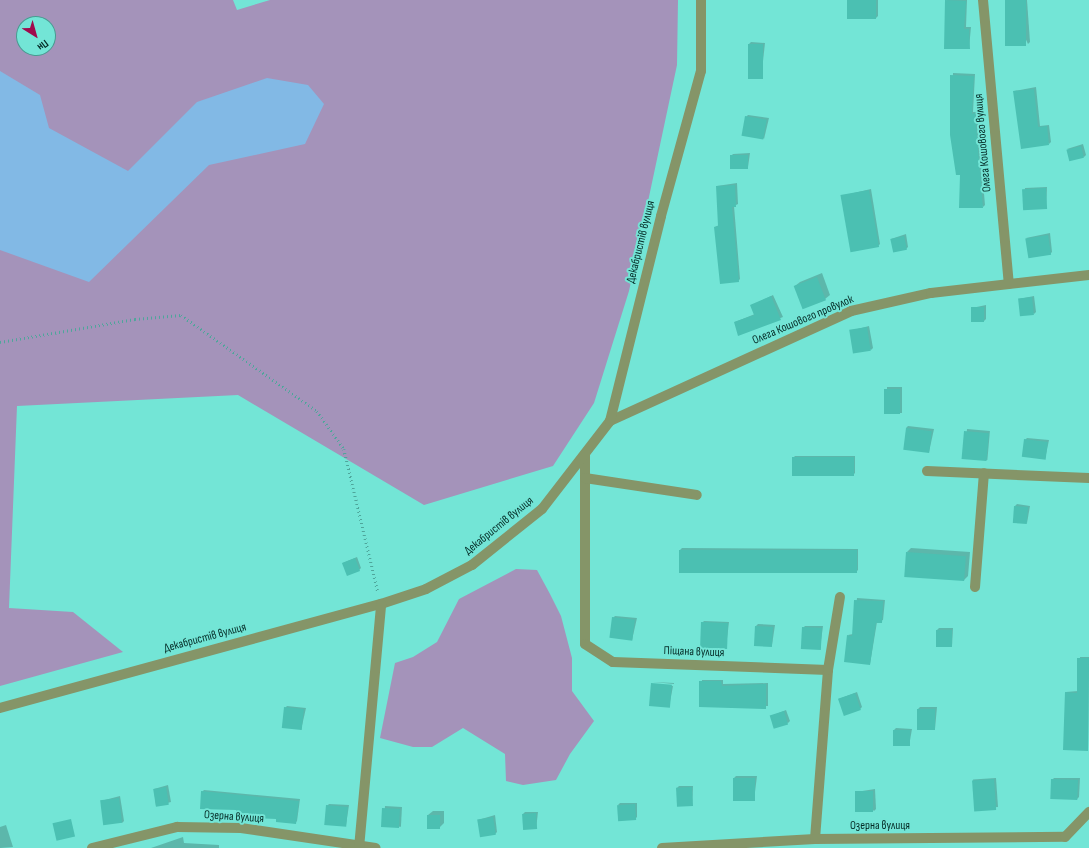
<!DOCTYPE html>
<meta charset="utf-8">
<style>
body{margin:0}
#map{position:relative;width:1089px;height:848px;overflow:hidden;background:#73e5d6;font-family:"Sofia Sans Condensed",sans-serif}
div>[style]{position:absolute}
.green>*{inset:0;background:#a493ba}
.water>*{inset:0;background:#82b9e5}
.shadow>*{inset:0;background:#0003;transform-origin:0 0}
.building>*{inset:0;background:#4bc0b2;transform-origin:0 0}
.path>*{height:2.5px;margin-top:-1.25px;transform-origin:0;background:repeating-linear-gradient(90deg,#4ea69b 0 1px,transparent 0 4px)}
.minor>*{height:10px;margin:-5px;padding:0 5px;transform-origin:5px;border-radius:5px;background:#859568}
span{translate:-50% -50%;white-space:nowrap;text-align:center;line-height:1.15;-webkit-text-stroke:4px #73e5d6;paint-order:stroke}
.street-label{font-size:12px;color:#042b26}
.north{position:absolute;left:16px;top:16px;width:40px;height:40px;box-sizing:border-box;background:#73e5d6;border:1px solid #479b90;border-radius:50%;rotate:143deg;font-size:11px;font-weight:700;line-height:16px;text-align:center;color:#042b26}
.north::after{content:'';display:block;margin:auto;width:14px;height:18px;background:#a0094c;clip-path:polygon(50% 0,100% 100%,50% 72%,0 100%)}
</style>
<div id="map">
<div class="green">
<div style="clip-path:polygon(evenodd,0 0,233px 0,237px 10px,270px 0,678px 0,677px 65px,629px 291px,594px 403px,553px 466px,424px 505px,238px 395px,17px 406px,9px 608px,73px 612px,123px 652px,0 686px,0 0,24px 24px,48px 24px,48px 48px,24px 48px,24px 24px)"></div>
<div style="clip-path:polygon(516px 569px,537px 570px,550px 594px,561px 616px,572px 658px,572px 691px,594px 721px,570px 754px,556px 780px,523px 785px,506px 781px,505px 754px,463px 728px,432px 747px,413px 747px,380px 738px,395px 663px,413px 657px,437px 642px,459px 599px)"></div>
</div>
<div class="water">
<div style="clip-path:polygon(0 71px,40px 95px,49px 128px,128px 171px,197px 102px,267px 78px,308px 85px,324px 104px,305px 144px,209px 165px,89px 282px,0 250px)"></div>
</div>
<div class="shadow">
<div style="clip-path:polygon(848px 0,878px 0,878px 16px,876px 18px)"></div>
<div style="clip-path:polygon(947px 0,967px 0,966px 27px,971px 27px,969px 48px,945px 48px)"></div>
<div style="clip-path:polygon(1007px 0,1027px 0,1030px 42px,1028px 44px)"></div>
<div style="clip-path:polygon(751px 42px,765px 43px,761px 79px,749px 44px)"></div>
<div style="clip-path:polygon(953px 73px,975px 74px,973px 112px,977px 112px,985px 205px,983px 207px,951px 135px)"></div>
<div style="clip-path:polygon(1036px 87px,1040px 126px,1049px 125px,1051px 142px,1049px 144px,1014px 91px)"></div>
<div style="clip-path:polygon(748px 115px,769px 118px,764px 139px,746px 117px)"></div>
<div style="clip-path:polygon(1083px 144px,1086px 155px,1084px 157px,1067px 149px)"></div>
<div style="clip-path:polygon(750px 153px,748px 167px,731px 156px,733px 154px)"></div>
<div style="clip-path:polygon(737px 183px,738px 204px,734px 206px,740px 279px,738px 281px,715px 227px,719px 225px,717px 186px)"></div>
<div style="clip-path:polygon(1047px 187px,1046px 208px,1024px 209px,1025px 188px)"></div>
<div style="clip-path:polygon(871px 189px,880px 244px,878px 246px,841px 196px)"></div>
<div style="clip-path:polygon(1050px 233px,1052px 252px,1050px 254px,1026px 238px)"></div>
<div style="clip-path:polygon(906px 234px,908px 247px,906px 249px,891px 239px)"></div>
<div style="clip-path:polygon(822px 273px,830px 295px,825px 299px,795px 286px,800px 282px)"></div>
<div style="clip-path:polygon(773px 295px,783px 317px,739px 334px,735px 322px,755px 314px,751px 306px)"></div>
<div style="clip-path:polygon(1034px 296px,1036px 312px,1034px 314px,1019px 299px)"></div>
<div style="clip-path:polygon(986px 305px,986px 319px,984px 321px,972px 308px)"></div>
<div style="clip-path:polygon(869px 326px,873px 348px,871px 350px,850px 331px)"></div>
<div style="left:887px;top:387px;width:15px;height:26px"></div>
<div style="clip-path:polygon(908px 426px,934px 429px,929px 452px,906px 428px)"></div>
<div style="left:967px;top:429px;width:23px;height:29px;rotate:5deg"></div>
<div style="clip-path:polygon(1027px 438px,1049px 440px,1045px 459px,1025px 440px)"></div>
<div style="clip-path:polygon(795px 456px,855px 456px,855px 473px,853px 475px,793px 458px)"></div>
<div style="clip-path:polygon(1017px 504px,1030px 506px,1027px 523px,1015px 506px)"></div>
<div style="clip-path:polygon(682px 548px,858px 549px,858px 570px,856px 572px,680px 550px)"></div>
<div style="clip-path:polygon(911px 548px,970px 552px,968px 576px,964px 580px,907px 552px)"></div>
<div style="clip-path:polygon(357px 557px,361px 568px,359px 570px,343px 563px)"></div>
<div style="clip-path:polygon(857px 598px,885px 600px,883px 620px,877px 622px,870px 664px,848px 635px,853px 634px)"></div>
<div style="clip-path:polygon(615px 616px,637px 618px,632px 640px,613px 618px)"></div>
<div style="clip-path:polygon(704px 621px,729px 622px,726px 647px,702px 623px)"></div>
<div style="clip-path:polygon(758px 624px,775px 625px,772px 645px,756px 626px)"></div>
<div style="clip-path:polygon(805px 626px,823px 626px,820px 649px,803px 628px)"></div>
<div style="clip-path:polygon(939px 628px,953px 628px,952px 646px,937px 630px)"></div>
<div style="clip-path:polygon(1080px 657px,1089px 657px,1088px 750px,1066px 692px,1078px 691px)"></div>
<div style="clip-path:polygon(702px 680px,723px 680px,723px 684px,768px 683px,768px 706px,700px 706px)"></div>
<div style="clip-path:polygon(653px 682px,654px 682px,674px 683px,674px 684px)"></div>
<div style="clip-path:polygon(652px 684px,673px 686px,669px 707px)"></div>
<div style="clip-path:polygon(857px 692px,862px 707px,860px 709px,839px 699px)"></div>
<div style="clip-path:polygon(287px 706px,306px 708px,301px 730px,285px 708px)"></div>
<div style="clip-path:polygon(920px 707px,937px 707px,935px 729px,918px 709px)"></div>
<div style="clip-path:polygon(786px 710px,790px 721px,788px 723px,771px 716px)"></div>
<div style="clip-path:polygon(896px 728px,912px 729px,909px 746px,894px 730px)"></div>
<div style="clip-path:polygon(736px 776px,757px 776px,754px 800px,734px 778px)"></div>
<div style="left:996px;top:778px;width:29px;height:23px;rotate:86deg"></div>
<div style="clip-path:polygon(1054px 778px,1080px 778px,1079px 797px,1077px 799px,1052px 780px)"></div>
<div style="clip-path:polygon(168px 785px,171px 802px,156px 806px,154px 789px)"></div>
<div style="clip-path:polygon(679px 786px,693px 786px,692px 806px,677px 788px)"></div>
<div style="clip-path:polygon(875px 789px,876px 809px,874px 811px,856px 792px)"></div>
<div style="clip-path:polygon(204px 790px,300px 799px,297px 821px,295px 823px,237px 809px,202px 792px)"></div>
<div style="clip-path:polygon(120px 796px,124px 821px,122px 823px,101px 801px)"></div>
<div style="clip-path:polygon(620px 803px,637px 803px,637px 817px,635px 819px,618px 805px)"></div>
<div style="clip-path:polygon(329px 804px,349px 805px,346px 825px,327px 806px)"></div>
<div style="left:385px;top:806px;width:17px;height:20px;rotate:3deg"></div>
<div style="clip-path:polygon(433px 811px,444px 811px,444px 823px,439px 828px,428px 815px)"></div>
<div style="clip-path:polygon(525px 812px,538px 812px,536px 829px,523px 814px)"></div>
<div style="clip-path:polygon(495px 815px,497px 832px,495px 834px,478px 820px)"></div>
<div style="clip-path:polygon(6px 825px,13px 847px,0 848px,0 827px)"></div>
<div style="clip-path:polygon(183px 837px,184px 843px,219px 845px,219px 848px,151px 848px)"></div>
</div>
<div class="building">
<div style="left:847px;top:0;width:29px;height:19px"></div>
<div style="clip-path:polygon(945px 0,966px 1px,964px 29px,969px 29px,970px 49px,944px 49px)"></div>
<div style="left:1005px;top:0;width:21px;height:46px"></div>
<div style="left:748px;top:44px;width:15px;height:35px"></div>
<div style="clip-path:polygon(950px 75px,974px 76px,972px 114px,975px 113px,983px 208px,959px 208px,960px 175px,956px 175px,950px 135px)"></div>
<div style="clip-path:polygon(1034px 89px,1038px 127px,1047px 126px,1049px 145px,1021px 149px,1013px 91px)"></div>
<div style="left:745px;top:116px;width:22px;height:20px;rotate:10deg"></div>
<div style="left:1081px;top:146px;width:12px;height:15px;rotate:76deg"></div>
<div style="left:730px;top:155px;width:18px;height:14px"></div>
<div style="clip-path:polygon(735px 185px,736px 207px,732px 207px,739px 282px,720px 284px,714px 227px,718px 226px,716px 186px)"></div>
<div style="left:1046px;top:188px;width:21px;height:24px;rotate:87deg"></div>
<div style="left:869px;top:190px;width:58px;height:29px;rotate:80deg"></div>
<div style="left:1048px;top:235px;width:20px;height:23px;rotate:81deg"></div>
<div style="left:904px;top:236px;width:14px;height:14px;rotate:78deg"></div>
<div style="left:817px;top:277px;width:25px;height:25px;rotate:69deg"></div>
<div style="clip-path:polygon(771px 296px,781px 320px,738px 336px,734px 322px,754px 315px,750px 305px)"></div>
<div style="left:1032px;top:297px;width:18px;height:14px;rotate:84deg"></div>
<div style="left:971px;top:307px;width:13px;height:15px"></div>
<div style="left:867px;top:327px;width:24px;height:18px;rotate:81deg"></div>
<div style="left:884px;top:389px;width:16px;height:25px"></div>
<div style="left:906px;top:428px;width:26px;height:22px;rotate:7deg"></div>
<div style="left:964px;top:431px;width:25px;height:28px;rotate:5deg"></div>
<div style="left:1024px;top:439px;width:24px;height:18px;rotate:7deg"></div>
<div style="left:854px;top:457px;width:19px;height:62px;rotate:90deg"></div>
<div style="left:1014px;top:506px;width:14px;height:17px;rotate:4deg"></div>
<div style="left:679px;top:550px;width:178px;height:23px"></div>
<div style="left:906px;top:552px;width:60px;height:25px;rotate:4deg"></div>
<div style="left:355px;top:558px;width:14px;height:14px;rotate:69deg"></div>
<div style="clip-path:polygon(854px 600px,883px 601px,882px 623px,876px 623px,870px 665px,844px 662px,847px 635px,852px 636px)"></div>
<div style="left:612px;top:617px;width:23px;height:21px;rotate:7deg"></div>
<div style="left:701px;top:622px;width:27px;height:26px;rotate:2deg"></div>
<div style="left:755px;top:626px;width:18px;height:20px;rotate:3deg"></div>
<div style="left:802px;top:627px;width:20px;height:22px;rotate:3deg"></div>
<div style="left:936px;top:630px;width:16px;height:17px"></div>
<div style="clip-path:polygon(1077px 658px,1089px 658px,1088px 751px,1063px 750px,1065px 692px,1077px 693px)"></div>
<div style="clip-path:polygon(699px 681px,721px 681px,722px 686px,766px 684px,766px 709px,699px 707px)"></div>
<div style="left:651px;top:683px;width:21px;height:23px;rotate:5deg"></div>
<div style="left:855px;top:693px;width:18px;height:18px;rotate:71deg"></div>
<div style="left:284px;top:707px;width:20px;height:21px;rotate:6deg"></div>
<div style="left:917px;top:709px;width:18px;height:21px"></div>
<div style="left:784px;top:711px;width:14px;height:15px;rotate:73deg"></div>
<div style="left:893px;top:730px;width:17px;height:16px"></div>
<div style="left:733px;top:778px;width:22px;height:23px"></div>
<div style="left:994px;top:779px;width:31px;height:22px;rotate:86deg"></div>
<div style="left:1051px;top:779px;width:27px;height:20px;rotate:2deg"></div>
<div style="left:166px;top:787px;width:18px;height:13px;rotate:81deg"></div>
<div style="left:692px;top:787px;width:19px;height:16px;rotate:87deg"></div>
<div style="clip-path:polygon(201px 791px,299px 801px,296px 824px,276px 822px,276px 819px,236px 817px,236px 810px,200px 809px)"></div>
<div style="left:855px;top:791px;width:18px;height:21px"></div>
<div style="left:119px;top:798px;width:25px;height:19px;rotate:83deg"></div>
<div style="left:635px;top:804px;width:16px;height:18px;rotate:86deg"></div>
<div style="left:326px;top:805px;width:22px;height:20px;rotate:5deg"></div>
<div style="left:382px;top:808px;width:18px;height:19px;rotate:3deg"></div>
<div style="left:536px;top:813px;width:16px;height:14px;rotate:86deg"></div>
<div style="left:427px;top:815px;width:13px;height:14px"></div>
<div style="left:493px;top:817px;width:18px;height:16px;rotate:81deg"></div>
<div style="left:71px;top:819px;width:18px;height:19px;rotate:77deg"></div>
</div>
<div class="path">
<div style="left:0;top:342px;width:137px;rotate:-9.7deg"></div>
<div style="left:135px;top:319px;width:46px;rotate:-5deg"></div>
<div style="left:181px;top:315px;width:166px;rotate:35.2deg"></div>
<div style="left:317px;top:411px;width:47px;rotate:54.6deg"></div>
<div style="left:344px;top:449px;width:147px;rotate:76.6deg"></div>
</div>
<div class="minor">
<div style="left:983px;top:0;width:285px;rotate:84.8deg"></div>
<div style="left:610px;top:421px;width:265px;rotate:-24.5deg"></div>
<div style="left:851px;top:311px;width:82px;rotate:-12.7deg"></div>
<div style="left:931px;top:293px;width:159px;rotate:-6.5deg"></div>
<div style="left:585px;top:454px;width:190px;rotate:90deg"></div>
<div style="left:585px;top:644px;width:33px;rotate:33deg"></div>
<div style="left:613px;top:662px;width:215px;rotate:2.1deg"></div>
<div style="left:828px;top:670px;width:169px;rotate:94.4deg"></div>
<div style="left:927px;top:471px;width:162px;rotate:2.5deg"></div>
<div style="left:585px;top:478px;width:113px;rotate:8.6deg"></div>
<div style="left:975px;top:587px;width:114px;rotate:-85.5deg"></div>
<div style="left:828px;top:670px;width:74px;rotate:-80.7deg"></div>
<div style="left:0;top:708px;width:395px;rotate:-15.3deg"></div>
<div style="left:381px;top:604px;width:47px;rotate:-18.4deg"></div>
<div style="left:426px;top:589px;width:52px;rotate:-27.6deg"></div>
<div style="left:472px;top:565px;width:90px;rotate:-38.7deg"></div>
<div style="left:542px;top:509px;width:111px;rotate:-52.3deg"></div>
<div style="left:610px;top:421px;width:211px;rotate:-76deg"></div>
<div style="left:661px;top:216px;width:150px;rotate:-74.6deg"></div>
<div style="left:701px;top:71px;width:71px;rotate:-90deg"></div>
<div style="left:92px;top:848px;width:88px;rotate:-13.9deg"></div>
<div style="left:177px;top:827px;width:64px;rotate:0.9deg"></div>
<div style="left:241px;top:828px;width:136px;rotate:8.4deg"></div>
<div style="left:359px;top:848px;width:245px;rotate:-84.8deg"></div>
<div style="left:662px;top:848px;width:153px;rotate:-3.4deg"></div>
<div style="left:815px;top:839px;width:250px;rotate:-0.5deg"></div>
<div style="left:1065px;top:837px;width:35px;rotate:-46deg"></div>
</div>
<div class="street-label">
<span style="left:983px;top:143px;rotate:-95deg">Олега Кошового вулиця</span>
<span style="left:641px;top:242px;rotate:-76deg">Декабристів вулиця</span>
<span style="left:803px;top:320px;rotate:-23deg">Олега Кошового провулок</span>
<span style="left:499px;top:526px;rotate:-39deg">Декабристів вулиця</span>
<span style="left:205px;top:638px;rotate:-15deg">Декабристів вулиця</span>
<span style="left:694px;top:652px;rotate:2deg">Піщана вулиця</span>
<span style="left:234px;top:817px;rotate:4deg">Озерна вулиця</span>
<span style="left:880px;top:826px">Озерна вулиця</span>
</div>
<div class="north">Пн</div>
</div>
